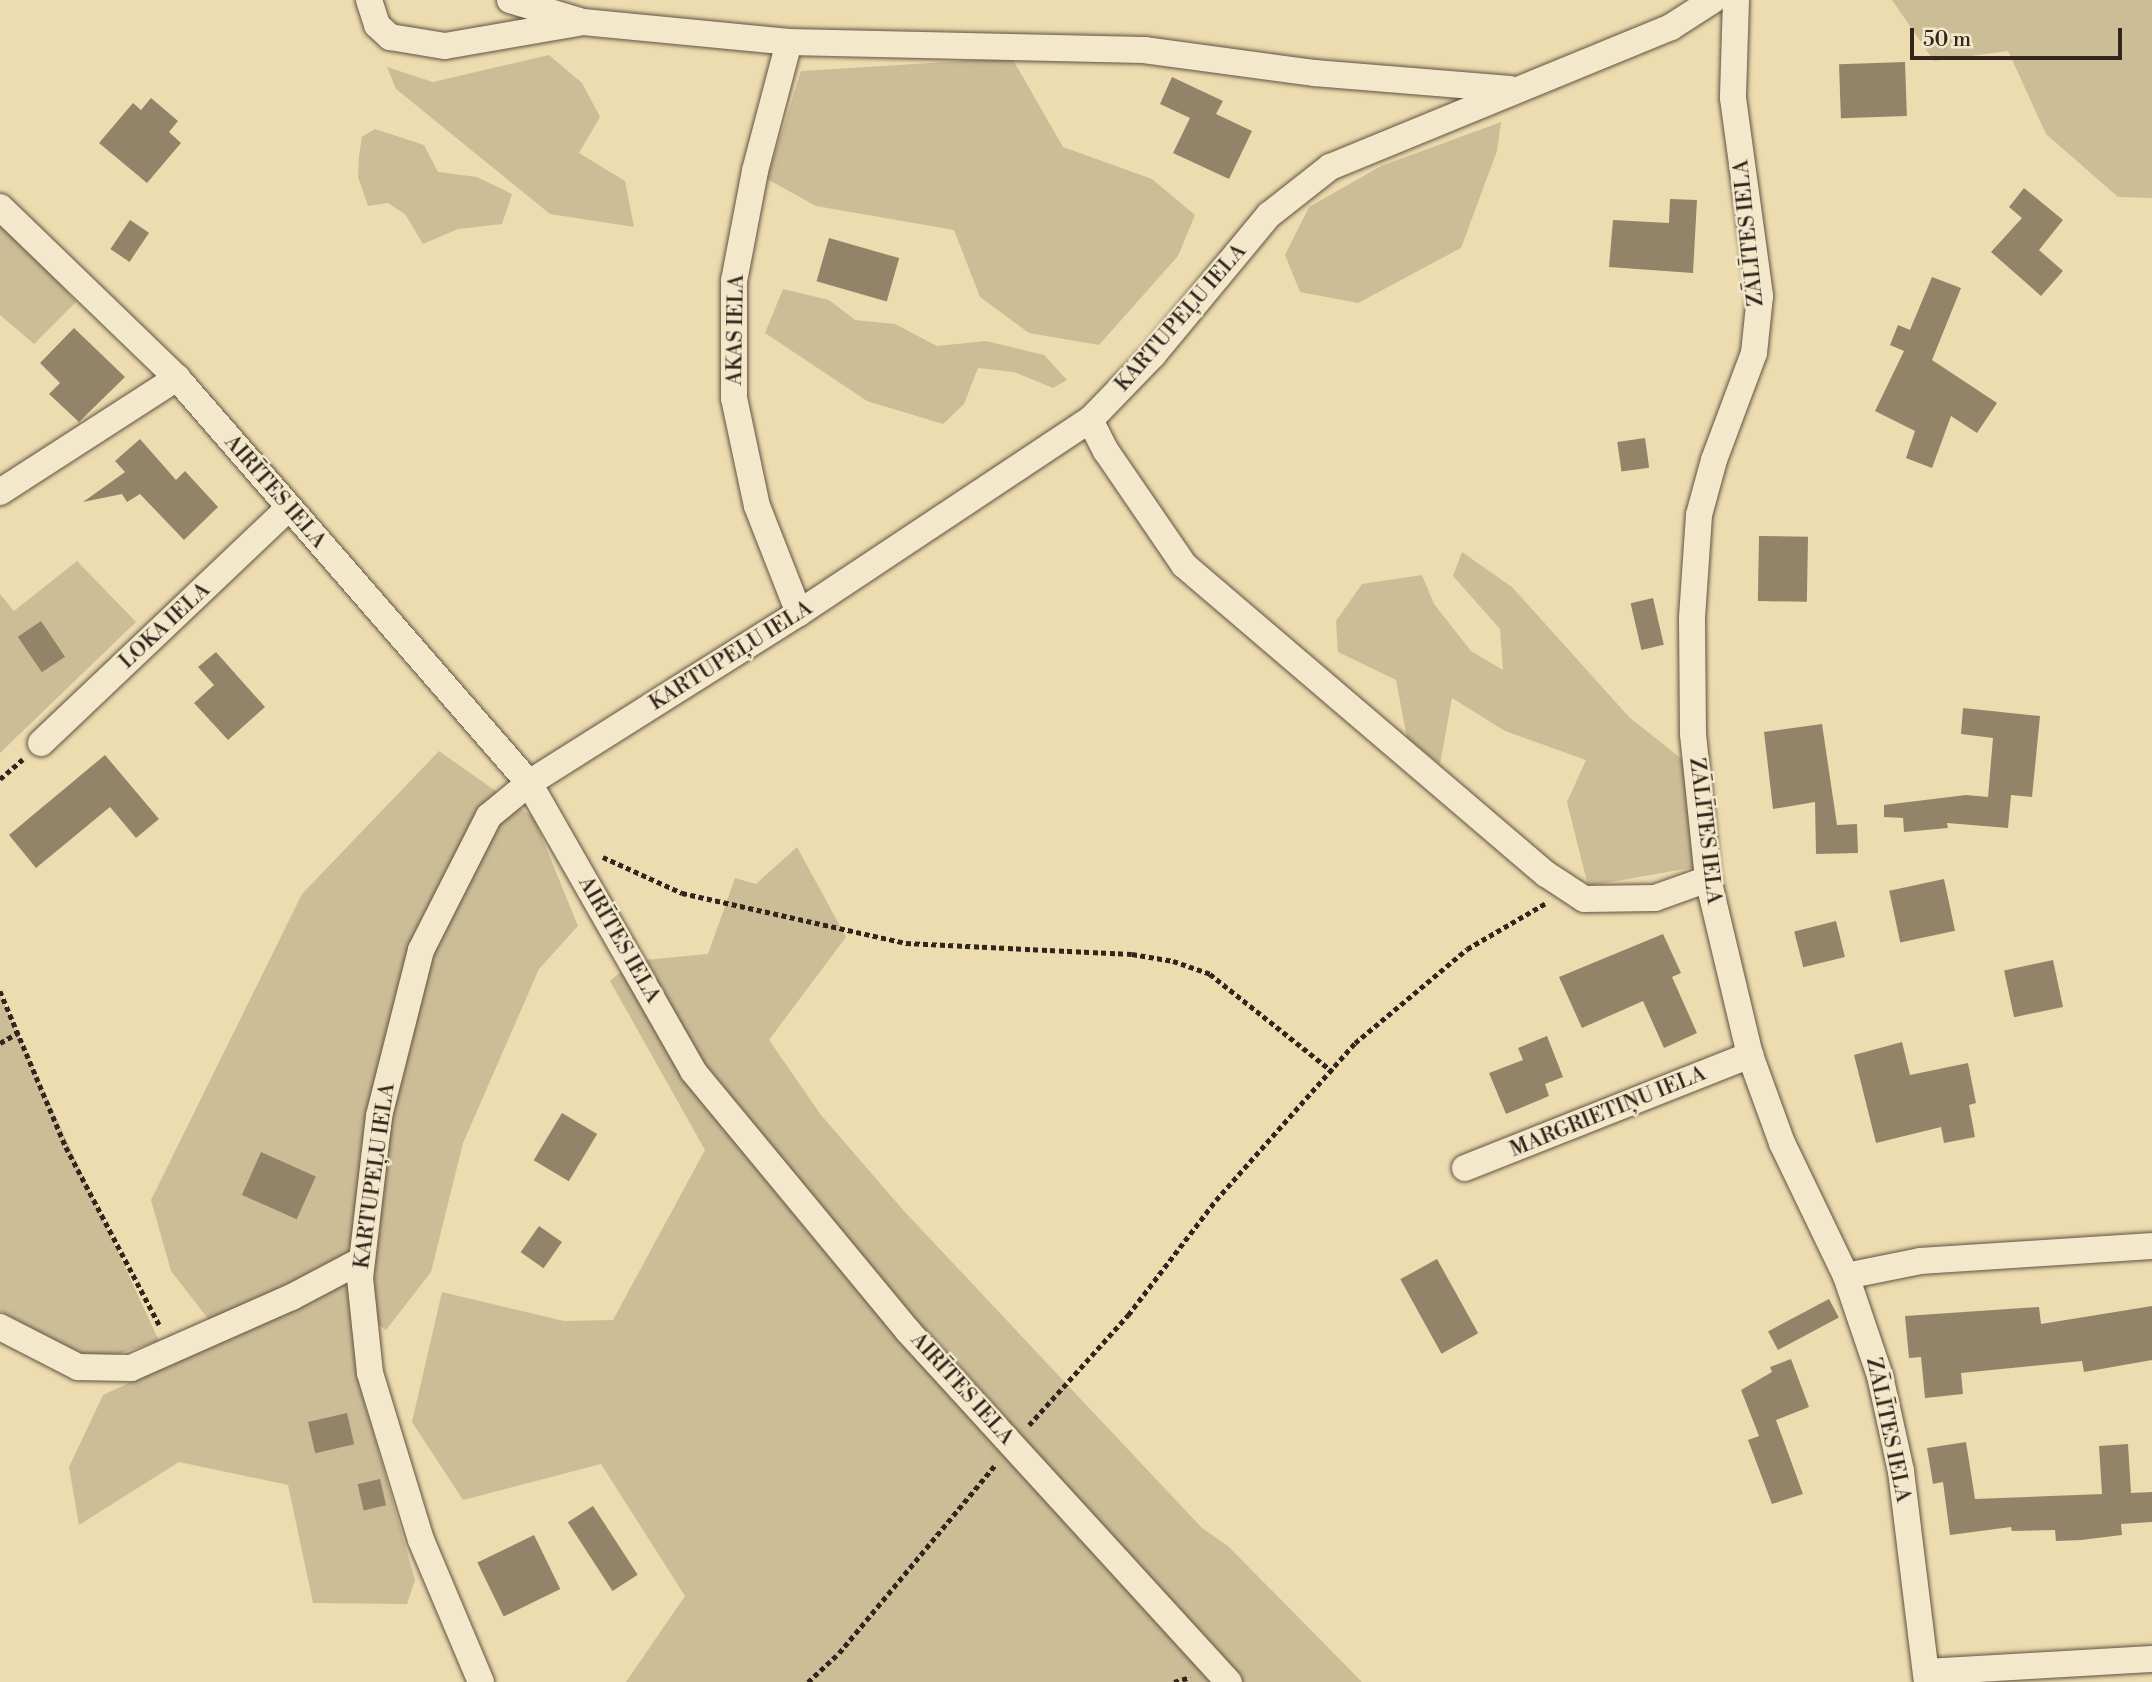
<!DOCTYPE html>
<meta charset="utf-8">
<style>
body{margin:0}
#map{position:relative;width:2152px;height:1682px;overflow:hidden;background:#eddcb0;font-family:"Libre Bodoni",serif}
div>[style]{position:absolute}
.green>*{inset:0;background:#cdbd97}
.building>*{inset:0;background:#938469;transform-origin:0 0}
.path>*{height:4.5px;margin-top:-2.25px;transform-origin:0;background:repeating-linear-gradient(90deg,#32251c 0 5px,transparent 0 8.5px)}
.roads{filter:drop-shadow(0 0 2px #615341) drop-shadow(0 0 2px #615341)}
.street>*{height:26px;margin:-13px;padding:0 13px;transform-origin:13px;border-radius:13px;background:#f3e8cc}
span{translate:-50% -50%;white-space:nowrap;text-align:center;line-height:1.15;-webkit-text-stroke:5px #f3e8cc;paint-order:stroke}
.street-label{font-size:21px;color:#32251c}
.scale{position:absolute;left:1910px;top:28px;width:212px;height:32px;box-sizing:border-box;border:4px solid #32251c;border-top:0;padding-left:9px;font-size:21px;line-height:24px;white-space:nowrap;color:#32251c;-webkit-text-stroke:5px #f3e8cc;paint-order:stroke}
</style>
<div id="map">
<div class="green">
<div style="clip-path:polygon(1892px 0,2152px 0,2152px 198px,2118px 197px,2046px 134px,2008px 51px,1934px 61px)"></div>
<div style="clip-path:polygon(549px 55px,582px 83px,600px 117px,579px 153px,625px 181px,634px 227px,550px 214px,396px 89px,387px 67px,433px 82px)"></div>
<div style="clip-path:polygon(1012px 58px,1063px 147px,1152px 179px,1195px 215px,1178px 256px,1099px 345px,1029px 333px,980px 297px,954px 230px,816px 206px,767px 179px,801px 71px)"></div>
<div style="clip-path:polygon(1501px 122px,1497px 151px,1461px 248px,1358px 303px,1300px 292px,1285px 255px,1309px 207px,1381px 166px)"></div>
<div style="clip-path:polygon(375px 129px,424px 145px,438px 172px,477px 177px,512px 194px,502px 224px,458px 229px,423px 244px,405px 214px,388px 203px,368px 206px,358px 177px,359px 156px,362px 137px)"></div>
<div style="clip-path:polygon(0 219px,76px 302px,34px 344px,0 315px)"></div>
<div style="clip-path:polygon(783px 289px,829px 300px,855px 320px,895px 324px,937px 346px,986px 341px,1044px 355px,1067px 380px,1053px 388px,1014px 372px,978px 368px,964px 404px,943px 424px,867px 401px,765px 333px)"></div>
<div style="clip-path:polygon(1462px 552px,1512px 587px,1629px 717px,1683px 760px,1696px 867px,1588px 886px,1567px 802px,1586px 760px,1505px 731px,1452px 698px,1440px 764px,1407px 738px,1396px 680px,1338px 652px,1336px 621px,1362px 584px,1422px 575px,1434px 604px,1471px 651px,1503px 670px,1500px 629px,1453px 576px)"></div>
<div style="clip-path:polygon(77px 561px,136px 622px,0 753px,0 594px,14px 611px)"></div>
<div style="clip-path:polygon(439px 751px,534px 818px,578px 926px,539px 969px,463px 1143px,431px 1272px,386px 1330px,350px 1306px,359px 1383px,415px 1580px,407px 1604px,313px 1603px,288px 1485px,179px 1462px,79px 1525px,69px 1467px,103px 1395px,329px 1291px,209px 1320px,171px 1271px,151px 1200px,302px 894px)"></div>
<div style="clip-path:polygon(797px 847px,846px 937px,769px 1040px,821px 1115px,904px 1211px,1202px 1528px,1229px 1547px,1362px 1682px,626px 1682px,685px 1596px,601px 1464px,463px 1500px,412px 1422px,442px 1292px,564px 1321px,613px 1320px,705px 1150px,610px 981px,634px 961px,708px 954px,735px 878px,756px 884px)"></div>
<div style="clip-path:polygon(0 995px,159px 1341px,95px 1361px,0 1311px)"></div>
</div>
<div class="building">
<div style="left:1905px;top:62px;width:54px;height:66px;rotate:88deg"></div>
<div style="clip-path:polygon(1172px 77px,1223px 101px,1216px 114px,1252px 131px,1229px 179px,1173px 153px,1190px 118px,1160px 104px)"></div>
<div style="clip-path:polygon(151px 98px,178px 121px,169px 132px,181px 143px,147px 183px,99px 143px,133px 103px,141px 110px)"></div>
<div style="clip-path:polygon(2024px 188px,2063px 220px,2039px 250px,2063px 271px,2041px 296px,1991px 252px,2022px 218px,2009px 207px)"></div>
<div style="clip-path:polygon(1670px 199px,1697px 200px,1693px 273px,1609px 267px,1613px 220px,1669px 223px)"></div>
<div style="left:130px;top:220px;width:23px;height:35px;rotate:34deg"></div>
<div style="left:829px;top:238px;width:73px;height:45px;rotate:16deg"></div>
<div style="clip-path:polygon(1932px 277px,1961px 288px,1932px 360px,1997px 403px,1977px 433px,1951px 416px,1932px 468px,1906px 458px,1915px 431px,1875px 411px,1904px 351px,1890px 345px,1898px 325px,1910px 330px)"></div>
<div style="clip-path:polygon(74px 328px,125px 377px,79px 422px,49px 394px,60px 383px,40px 363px)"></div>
<div style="left:1645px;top:438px;width:30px;height:28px;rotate:82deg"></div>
<div style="clip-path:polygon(140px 439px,176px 480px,185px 471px,218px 507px,184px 540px,140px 494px,127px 502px,122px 494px,83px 502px,125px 472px,115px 461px)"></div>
<div style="left:1759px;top:536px;width:49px;height:65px;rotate:1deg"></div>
<div style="left:1653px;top:598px;width:48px;height:23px;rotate:77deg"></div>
<div style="left:41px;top:621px;width:43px;height:28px;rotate:56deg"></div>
<div style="clip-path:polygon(216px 652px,265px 707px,228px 740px,194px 703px,214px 685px,198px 667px)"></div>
<div style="clip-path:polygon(1963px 708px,2040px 716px,2032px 797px,2011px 795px,2008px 828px,1947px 823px,1948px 828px,1904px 832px,1903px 818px,1884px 817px,1884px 805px,1966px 795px,1988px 797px,1993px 738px,1961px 734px)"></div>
<div style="clip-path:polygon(1822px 724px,1837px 825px,1857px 824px,1858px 853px,1816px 854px,1815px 802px,1773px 809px,1764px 732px)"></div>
<div style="clip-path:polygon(105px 755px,159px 819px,136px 838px,110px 807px,36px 868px,9px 835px)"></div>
<div style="left:1944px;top:879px;width:53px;height:56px;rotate:78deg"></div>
<div style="left:1836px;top:921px;width:37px;height:43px;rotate:76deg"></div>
<div style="clip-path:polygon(1663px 934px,1681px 973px,1672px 977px,1697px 1033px,1664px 1048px,1643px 1001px,1582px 1028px,1559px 977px)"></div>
<div style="left:2053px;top:960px;width:48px;height:50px;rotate:78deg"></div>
<div style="clip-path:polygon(1547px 1036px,1563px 1077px,1545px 1084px,1549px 1096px,1506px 1114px,1489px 1073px,1523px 1060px,1518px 1048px)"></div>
<div style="clip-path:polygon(1902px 1042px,1910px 1075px,1968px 1063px,1976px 1103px,1969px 1105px,1975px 1137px,1944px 1143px,1941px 1127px,1876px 1143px,1854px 1055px)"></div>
<div style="left:562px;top:1113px;width:41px;height:55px;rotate:31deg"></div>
<div style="left:261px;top:1152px;width:60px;height:47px;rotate:24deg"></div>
<div style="left:539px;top:1226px;width:28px;height:32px;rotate:35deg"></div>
<div style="left:1437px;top:1259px;width:85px;height:42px;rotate:61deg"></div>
<div style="left:1829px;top:1299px;width:21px;height:69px;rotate:62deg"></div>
<div style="clip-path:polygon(2152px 1306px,2152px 1360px,2084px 1372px,2082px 1361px,1961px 1373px,1963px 1394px,1925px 1398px,1921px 1357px,1909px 1358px,1905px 1316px,2039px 1307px,2041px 1324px)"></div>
<div style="clip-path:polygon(1791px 1359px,1809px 1407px,1776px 1420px,1803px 1494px,1772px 1504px,1748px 1440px,1759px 1436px,1741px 1390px,1772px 1372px,1770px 1367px)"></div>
<div style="left:347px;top:1413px;width:32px;height:40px;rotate:77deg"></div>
<div style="clip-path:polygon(1966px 1442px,1975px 1499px,2102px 1494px,2099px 1446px,2128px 1444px,2131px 1493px,2152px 1492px,2152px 1522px,2121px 1524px,2122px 1535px,2081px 1540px,2056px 1541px,2055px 1530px,2012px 1531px,2011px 1527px,1950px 1535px,1943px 1482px,1933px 1484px,1927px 1448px)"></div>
<div style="left:380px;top:1479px;width:27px;height:23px;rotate:77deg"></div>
<div style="left:593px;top:1506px;width:82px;height:30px;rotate:57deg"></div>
<div style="left:534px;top:1535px;width:60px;height:63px;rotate:64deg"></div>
</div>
<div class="path">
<div style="left:0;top:779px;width:30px;rotate:-41deg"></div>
<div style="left:603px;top:857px;width:87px;rotate:24.5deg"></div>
<div style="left:682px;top:893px;width:230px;rotate:12.6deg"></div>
<div style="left:906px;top:943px;width:226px;rotate:2.8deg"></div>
<div style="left:1132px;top:954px;width:42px;rotate:9.7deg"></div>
<div style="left:1173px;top:961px;width:39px;rotate:19deg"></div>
<div style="left:1210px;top:974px;width:157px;rotate:38.5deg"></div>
<div style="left:0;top:991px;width:169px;rotate:67.1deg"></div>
<div style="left:66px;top:1147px;width:204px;rotate:62.3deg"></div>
<div style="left:0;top:1043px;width:22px;rotate:-30deg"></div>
<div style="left:1029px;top:1425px;width:148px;rotate:-48deg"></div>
<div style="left:1128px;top:1315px;width:145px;rotate:-52.6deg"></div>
<div style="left:1216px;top:1200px;width:210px;rotate:-48.5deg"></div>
<div style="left:1355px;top:1043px;width:146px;rotate:-40deg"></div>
<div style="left:1467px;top:949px;width:91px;rotate:-30.2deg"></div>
<div style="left:808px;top:1682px;width:42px;rotate:-43.1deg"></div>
<div style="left:839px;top:1653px;width:246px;rotate:-50.3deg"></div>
<div style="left:1174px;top:1682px;width:17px;rotate:-17deg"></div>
</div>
<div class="roads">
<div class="street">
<div style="left:369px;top:0;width:26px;rotate:72deg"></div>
<div style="left:377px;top:25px;width:18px;rotate:43deg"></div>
<div style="left:390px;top:37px;width:56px;rotate:9.3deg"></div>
<div style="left:445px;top:46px;width:135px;rotate:-9.8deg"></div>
<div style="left:510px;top:0;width:76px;rotate:16.8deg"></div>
<div style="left:583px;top:22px;width:207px;rotate:5.5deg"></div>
<div style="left:789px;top:42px;width:355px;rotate:1.3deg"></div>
<div style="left:1144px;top:50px;width:173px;rotate:7.7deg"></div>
<div style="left:1315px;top:73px;width:195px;rotate:4.7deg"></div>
<div style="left:1736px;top:0;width:98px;rotate:91.8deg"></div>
<div style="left:1733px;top:98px;width:200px;rotate:82.2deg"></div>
<div style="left:1760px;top:296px;width:57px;rotate:96deg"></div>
<div style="left:1754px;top:353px;width:114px;rotate:110.5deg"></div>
<div style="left:1714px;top:460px;width:57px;rotate:105.3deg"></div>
<div style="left:1699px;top:515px;width:104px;rotate:93.9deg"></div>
<div style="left:1692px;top:619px;width:115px;rotate:89.5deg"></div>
<div style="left:1693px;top:734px;width:146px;rotate:84.1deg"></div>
<div style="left:1708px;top:879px;width:181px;rotate:76.6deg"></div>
<div style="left:1750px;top:1055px;width:94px;rotate:70deg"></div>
<div style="left:1782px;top:1143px;width:148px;rotate:64.3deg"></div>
<div style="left:1846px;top:1276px;width:106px;rotate:71.2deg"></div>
<div style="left:1880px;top:1376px;width:97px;rotate:77.5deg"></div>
<div style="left:1901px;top:1471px;width:213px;rotate:83deg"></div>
<div style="left:789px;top:42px;width:133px;rotate:104.8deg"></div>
<div style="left:755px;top:171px;width:112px;rotate:100.8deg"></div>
<div style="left:734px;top:281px;width:117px;rotate:90deg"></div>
<div style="left:734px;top:398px;width:110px;rotate:78deg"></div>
<div style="left:757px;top:506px;width:115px;rotate:68.6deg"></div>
<div style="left:0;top:207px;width:246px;rotate:44deg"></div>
<div style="left:177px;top:378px;width:537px;rotate:49deg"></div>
<div style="left:529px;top:783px;width:331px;rotate:60.3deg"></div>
<div style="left:693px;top:1071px;width:337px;rotate:50.4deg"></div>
<div style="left:908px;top:1331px;width:476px;rotate:47.6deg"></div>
<div style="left:1090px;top:420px;width:35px;rotate:63deg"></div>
<div style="left:1106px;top:451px;width:138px;rotate:55.6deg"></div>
<div style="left:1184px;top:565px;width:476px;rotate:40.5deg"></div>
<div style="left:1546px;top:874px;width:45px;rotate:33.3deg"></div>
<div style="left:1584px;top:899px;width:71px;rotate:-0.8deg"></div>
<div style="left:1655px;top:898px;width:56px;rotate:-19.7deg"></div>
<div style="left:0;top:492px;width:211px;rotate:-32.8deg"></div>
<div style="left:41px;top:743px;width:342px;rotate:-43.5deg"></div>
<div style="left:1465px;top:1168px;width:307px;rotate:-21.6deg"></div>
<div style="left:1846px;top:1276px;width:76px;rotate:-11.3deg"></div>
<div style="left:1921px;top:1261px;width:231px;rotate:-3.7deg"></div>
<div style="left:0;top:1327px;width:88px;rotate:27.1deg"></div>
<div style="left:78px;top:1367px;width:53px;rotate:1.1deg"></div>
<div style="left:131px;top:1368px;width:176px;rotate:-23.8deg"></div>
<div style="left:292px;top:1297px;width:79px;rotate:-27.9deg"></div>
<div style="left:1926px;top:1672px;width:226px;rotate:-3.3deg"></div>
<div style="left:481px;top:1682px;width:154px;rotate:-112.9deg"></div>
<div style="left:421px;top:1540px;width:175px;rotate:-107deg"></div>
<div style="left:370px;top:1373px;width:96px;rotate:-96deg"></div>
<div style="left:360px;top:1278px;width:163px;rotate:-83.3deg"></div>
<div style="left:379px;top:1116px;width:171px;rotate:-75.8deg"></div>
<div style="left:421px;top:950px;width:150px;rotate:-63.1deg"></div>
<div style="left:489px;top:816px;width:52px;rotate:-39.5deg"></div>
<div style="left:529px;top:783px;width:319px;rotate:-32.2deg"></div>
<div style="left:799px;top:613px;width:349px;rotate:-33.6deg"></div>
<div style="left:1090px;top:420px;width:91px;rotate:-45.9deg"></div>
<div style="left:1153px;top:355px;width:182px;rotate:-50.4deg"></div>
<div style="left:1269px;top:215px;width:78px;rotate:-38.2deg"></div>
<div style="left:1330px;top:167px;width:369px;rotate:-22.3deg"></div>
<div style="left:1671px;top:27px;width:50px;rotate:-32.7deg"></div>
</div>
</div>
<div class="street-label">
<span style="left:1749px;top:233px;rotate:-96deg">ZĀLĪTES IELA</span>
<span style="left:1181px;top:318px;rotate:-49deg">KARTUPEĻU IELA</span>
<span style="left:736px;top:330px;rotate:-89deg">AKAS IELA</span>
<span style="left:275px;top:492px;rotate:49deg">AIRĪTES IELA</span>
<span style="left:165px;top:626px;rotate:-43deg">LOKA IELA</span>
<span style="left:731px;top:656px;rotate:-32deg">KARTUPEĻU IELA</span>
<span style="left:1705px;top:831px;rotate:83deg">ZĀLĪTES IELA</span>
<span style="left:619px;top:940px;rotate:60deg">AIRĪTES IELA</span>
<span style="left:1608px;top:1112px;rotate:-22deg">MARGRIETIŅU IELA</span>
<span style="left:375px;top:1176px;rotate:-82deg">KARTUPEĻU IELA</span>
<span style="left:962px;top:1389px;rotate:48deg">AIRĪTES IELA</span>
<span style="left:1888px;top:1430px;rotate:78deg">ZĀLĪTES IELA</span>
</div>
<div class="scale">50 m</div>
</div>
